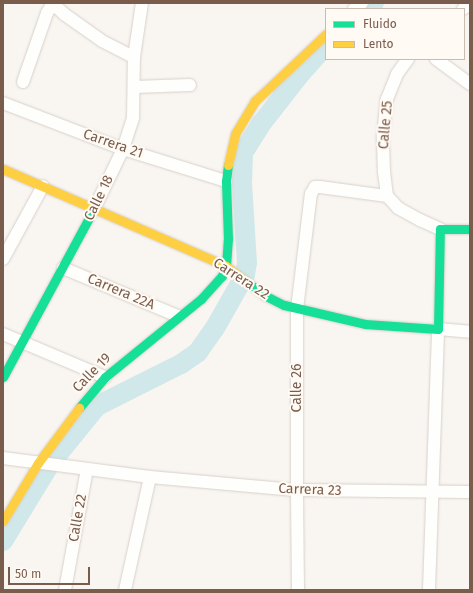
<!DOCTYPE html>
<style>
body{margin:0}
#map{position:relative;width:473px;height:593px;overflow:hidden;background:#f9f5f0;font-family:"Fira Sans",sans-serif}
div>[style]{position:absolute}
.river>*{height:20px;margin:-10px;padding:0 10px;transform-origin:10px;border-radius:10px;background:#d0e8ea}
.roads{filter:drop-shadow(0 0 1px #d7d1cb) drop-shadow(0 0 1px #d7d1cb)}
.street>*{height:12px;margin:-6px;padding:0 6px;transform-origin:6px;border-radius:6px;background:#fefefd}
.fast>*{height:9px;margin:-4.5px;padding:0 4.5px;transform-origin:4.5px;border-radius:4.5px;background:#16e098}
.slow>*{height:9px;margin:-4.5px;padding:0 4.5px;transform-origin:4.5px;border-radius:4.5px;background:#ffcf43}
span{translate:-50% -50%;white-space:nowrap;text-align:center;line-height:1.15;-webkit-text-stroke:4px #fffaf3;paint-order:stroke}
.street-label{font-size:14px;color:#7a5c4d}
.frame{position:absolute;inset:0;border:4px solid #7a5c4d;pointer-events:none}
.legend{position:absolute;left:325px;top:8px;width:140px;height:52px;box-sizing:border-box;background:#fffaf3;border:1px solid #cabbb1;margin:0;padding:5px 7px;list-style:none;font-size:12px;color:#7a5c4d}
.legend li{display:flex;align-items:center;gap:8px;height:20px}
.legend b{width:20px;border:1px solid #cabbb1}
.scale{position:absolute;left:8px;top:567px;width:82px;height:18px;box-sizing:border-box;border:2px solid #7a5c4d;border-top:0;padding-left:5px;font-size:12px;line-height:14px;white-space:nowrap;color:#7a5c4d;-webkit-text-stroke:3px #fffaf3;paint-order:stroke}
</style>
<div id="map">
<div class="river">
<div style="left:366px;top:9px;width:10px;rotate:-37deg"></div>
<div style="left:3px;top:541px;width:90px;rotate:-58.6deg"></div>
<div style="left:50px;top:464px;width:75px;rotate:-51deg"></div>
<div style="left:97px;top:406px;width:94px;rotate:-26.6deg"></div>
<div style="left:181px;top:364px;width:21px;rotate:-35deg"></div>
<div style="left:198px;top:352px;width:29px;rotate:-55deg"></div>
<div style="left:215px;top:328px;width:61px;rotate:-60.5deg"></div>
<div style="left:245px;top:275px;width:12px;rotate:-81deg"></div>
<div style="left:247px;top:263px;width:79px;rotate:-93.6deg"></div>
<div style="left:242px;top:184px;width:31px;rotate:-88deg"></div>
<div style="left:243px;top:153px;width:34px;rotate:-58deg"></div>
<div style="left:261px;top:124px;width:65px;rotate:-51.9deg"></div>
<div style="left:301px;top:73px;width:38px;rotate:-48deg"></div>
</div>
<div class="roads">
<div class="street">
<div style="left:53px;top:4px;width:15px;rotate:42deg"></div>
<div style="left:64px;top:14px;width:47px;rotate:35.4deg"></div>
<div style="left:102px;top:41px;width:36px;rotate:27deg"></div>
<div style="left:354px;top:9px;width:10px;rotate:-37deg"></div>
<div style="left:463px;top:9px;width:9px;rotate:-36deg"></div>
<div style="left:436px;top:59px;width:42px;rotate:36.3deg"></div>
<div style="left:23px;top:82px;width:73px;rotate:-70.8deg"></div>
<div style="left:47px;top:13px;width:12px;rotate:-59deg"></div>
<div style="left:134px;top:87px;width:56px;rotate:-2deg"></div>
<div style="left:3px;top:103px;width:129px;rotate:21deg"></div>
<div style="left:123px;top:149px;width:108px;rotate:17.3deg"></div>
<div style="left:387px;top:196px;width:24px;rotate:-97deg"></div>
<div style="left:384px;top:172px;width:37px;rotate:-92deg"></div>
<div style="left:383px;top:135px;width:36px;rotate:-84deg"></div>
<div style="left:387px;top:99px;width:27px;rotate:-68deg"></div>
<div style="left:397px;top:74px;width:19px;rotate:-54deg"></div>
<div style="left:95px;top:207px;width:64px;rotate:-64.2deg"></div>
<div style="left:123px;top:149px;width:33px;rotate:-72deg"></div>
<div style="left:133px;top:118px;width:61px;rotate:-89.1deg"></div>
<div style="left:134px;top:57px;width:55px;rotate:-81.6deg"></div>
<div style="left:3px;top:259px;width:83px;rotate:-61.3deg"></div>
<div style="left:63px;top:268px;width:125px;rotate:22.7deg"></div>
<div style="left:3px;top:334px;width:111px;rotate:22.9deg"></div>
<div style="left:3px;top:458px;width:148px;rotate:7.4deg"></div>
<div style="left:150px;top:477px;width:148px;rotate:5.1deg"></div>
<div style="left:297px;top:490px;width:173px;rotate:0.7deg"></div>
<div style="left:65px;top:590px;width:123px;rotate:-79.7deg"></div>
<div style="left:125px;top:590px;width:116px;rotate:-77.5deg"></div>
<div style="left:298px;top:590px;width:100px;rotate:-90.6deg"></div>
<div style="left:297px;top:490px;width:181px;rotate:-90deg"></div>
<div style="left:297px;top:309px;width:116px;rotate:-83.1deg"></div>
<div style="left:311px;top:194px;width:8px;rotate:-60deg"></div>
<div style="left:315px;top:187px;width:5px"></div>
<div style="left:320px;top:187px;width:68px;rotate:7.7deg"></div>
<div style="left:387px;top:196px;width:16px;rotate:47deg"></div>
<div style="left:398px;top:208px;width:25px;rotate:29deg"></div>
<div style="left:420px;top:220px;width:22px;rotate:24deg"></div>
<div style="left:429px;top:590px;width:261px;rotate:-88deg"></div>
<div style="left:438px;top:329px;width:32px;rotate:5deg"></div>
</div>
<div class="fast">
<div style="left:242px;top:278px;width:28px;rotate:38deg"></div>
<div style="left:264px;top:295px;width:22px;rotate:27deg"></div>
<div style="left:284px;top:305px;width:83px;rotate:13.2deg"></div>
<div style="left:365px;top:324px;width:73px;rotate:3.9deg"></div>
<div style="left:438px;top:329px;width:100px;rotate:-88.9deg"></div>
<div style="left:440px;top:229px;width:30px"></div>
<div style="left:3px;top:377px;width:193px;rotate:-61.6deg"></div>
<div style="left:79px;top:408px;width:40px;rotate:-50deg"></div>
<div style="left:105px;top:377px;width:124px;rotate:-39.1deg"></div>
<div style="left:201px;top:299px;width:31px;rotate:-48deg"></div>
<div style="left:222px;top:276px;width:11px;rotate:-68deg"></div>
<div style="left:226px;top:266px;width:27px;rotate:-86deg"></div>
<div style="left:228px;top:239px;width:58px;rotate:-92deg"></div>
<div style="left:226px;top:181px;width:16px;rotate:-83deg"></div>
</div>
<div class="slow">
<div style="left:228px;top:165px;width:32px;rotate:-77deg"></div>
<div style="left:235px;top:134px;width:39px;rotate:-59deg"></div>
<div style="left:255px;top:101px;width:98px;rotate:-43.3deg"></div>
<div style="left:3px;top:169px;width:243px;rotate:23.5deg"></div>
<div style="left:226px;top:266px;width:20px;rotate:37deg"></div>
<div style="left:3px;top:521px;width:68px;rotate:-58.9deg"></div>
<div style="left:38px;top:463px;width:69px;rotate:-53.3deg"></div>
</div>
</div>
<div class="street-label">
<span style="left:386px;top:125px;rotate:-85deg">Calle 25</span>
<span style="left:113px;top:144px;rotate:19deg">Carrera 21</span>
<span style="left:99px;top:198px;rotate:-64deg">Calle 18</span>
<span style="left:241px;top:279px;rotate:33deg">Carrera 22</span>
<span style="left:121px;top:292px;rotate:23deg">Carrera 22A</span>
<span style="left:92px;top:373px;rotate:-46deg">Calle 19</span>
<span style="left:297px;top:388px;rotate:-90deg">Calle 26</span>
<span style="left:310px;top:490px;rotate:2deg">Carrera 23</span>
<span style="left:78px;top:518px;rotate:-80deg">Calle 22</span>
</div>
<div class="frame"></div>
<ul class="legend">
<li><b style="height:5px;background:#16e098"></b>Fluido</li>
<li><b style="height:5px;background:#ffcf43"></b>Lento</li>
</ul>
<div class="scale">50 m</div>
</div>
